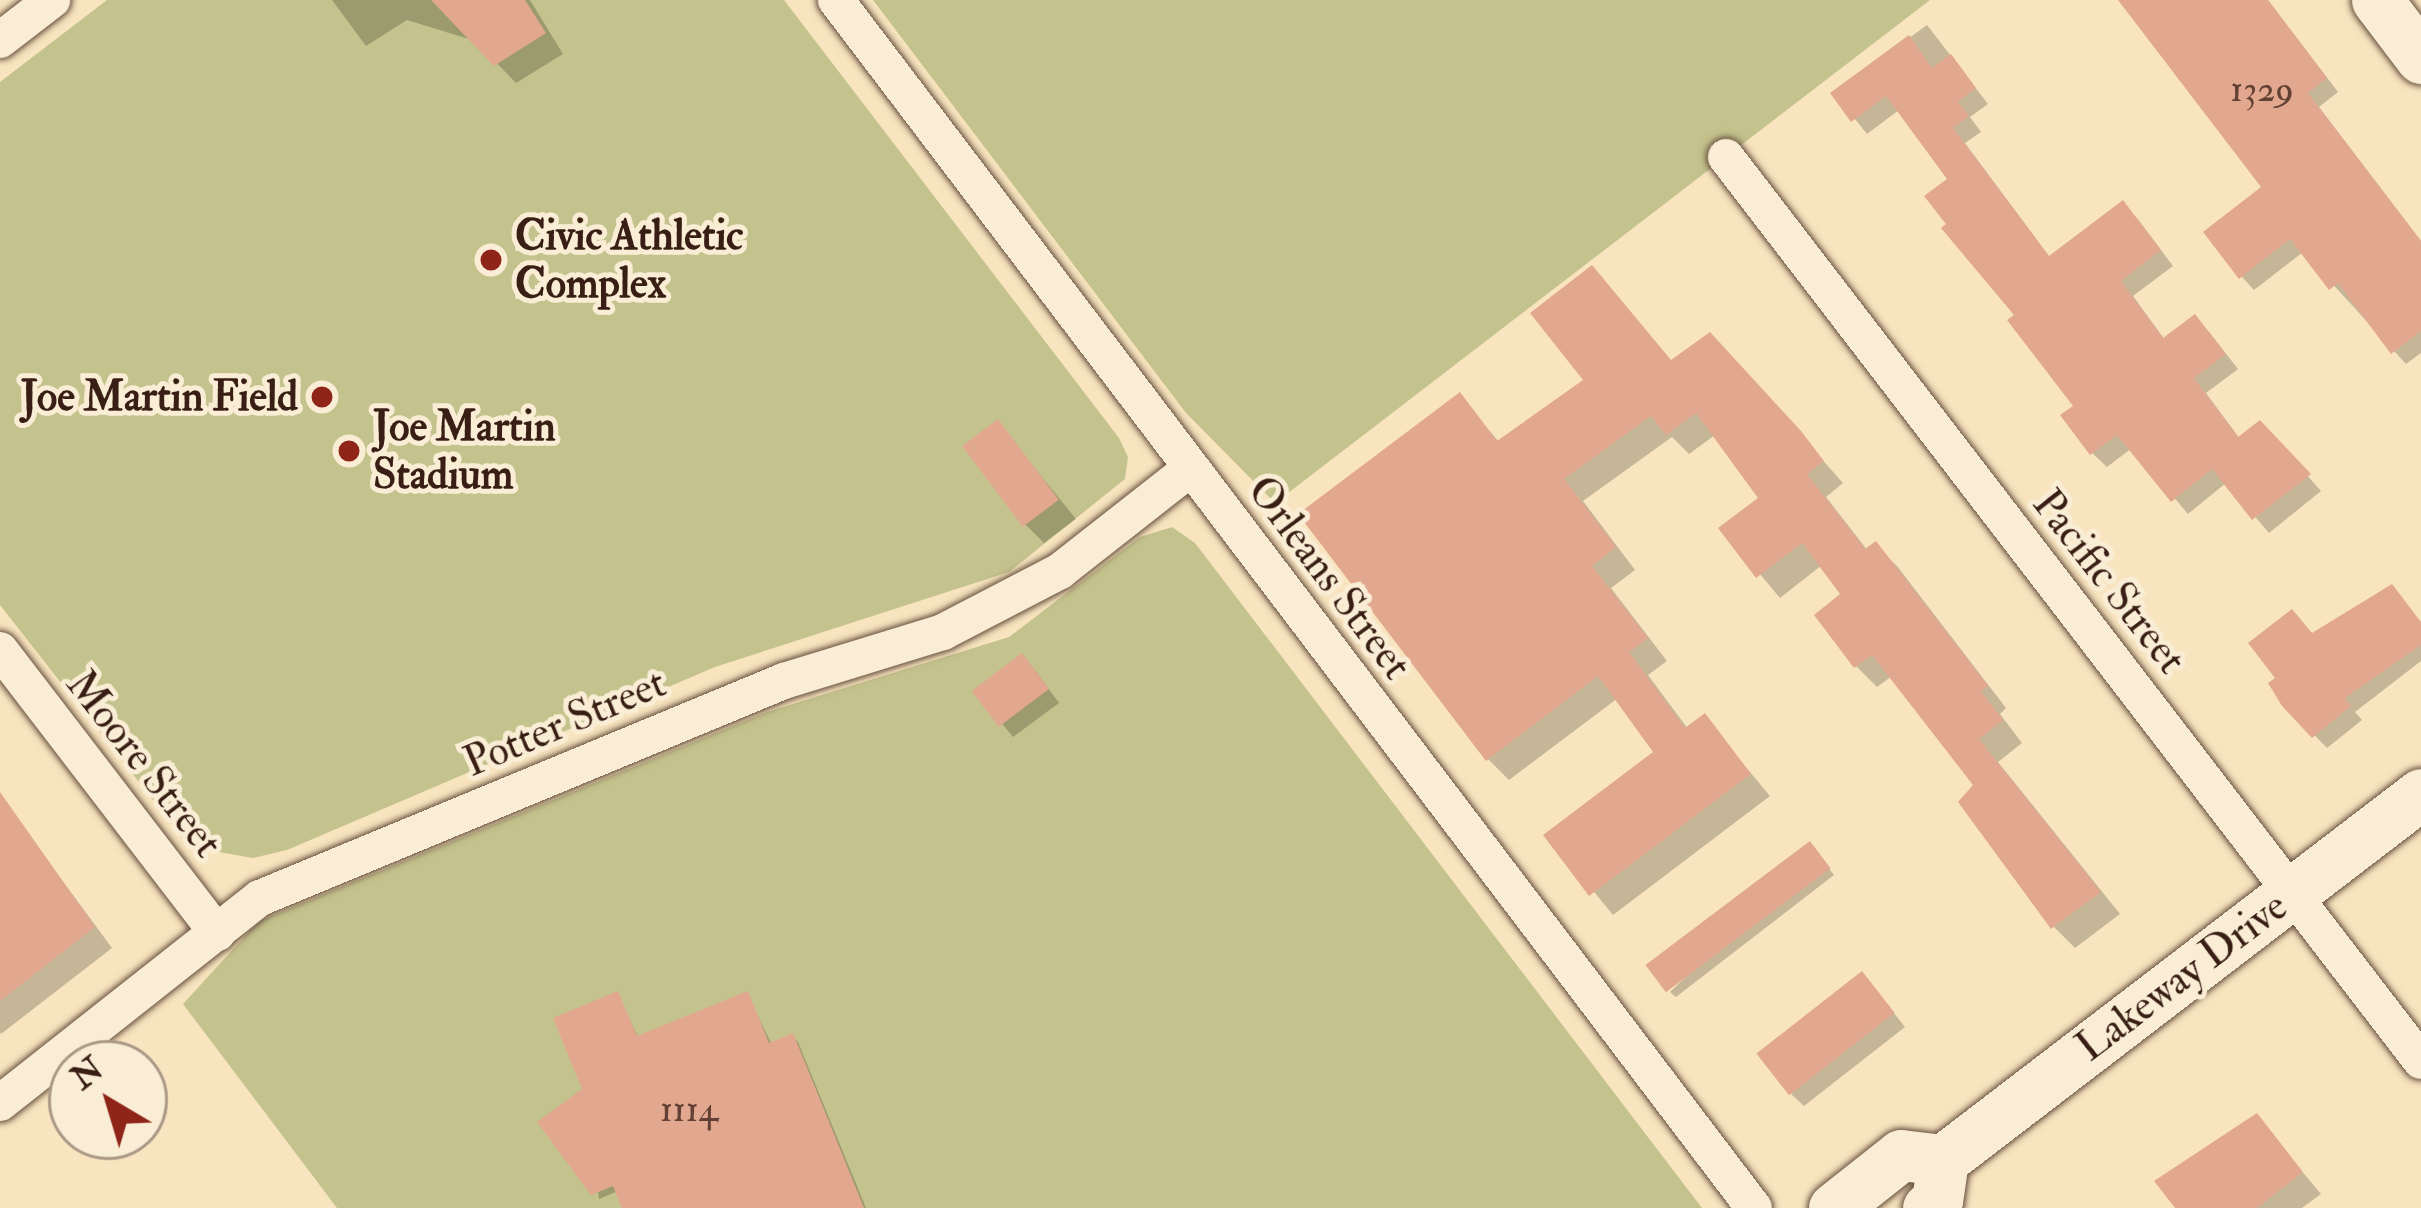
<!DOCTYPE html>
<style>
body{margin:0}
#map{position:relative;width:2421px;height:1208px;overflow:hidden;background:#f8e4bf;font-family:"IM FELL Double Pica",serif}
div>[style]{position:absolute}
.green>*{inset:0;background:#c4c28d}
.shadow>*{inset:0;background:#0003}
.building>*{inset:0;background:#e2a88f;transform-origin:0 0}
.roads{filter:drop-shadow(0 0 3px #68503f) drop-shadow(0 0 3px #68503f)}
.street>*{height:36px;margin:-18px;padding:0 18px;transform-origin:18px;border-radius:18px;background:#faedd5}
.secondary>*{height:51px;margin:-25.5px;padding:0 25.5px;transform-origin:25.5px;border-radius:25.5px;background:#faedd5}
.dots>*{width:33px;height:33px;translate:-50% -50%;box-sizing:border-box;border:6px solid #faedd5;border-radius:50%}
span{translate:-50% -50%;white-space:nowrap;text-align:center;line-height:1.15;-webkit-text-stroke:10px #faedd5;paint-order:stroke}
.number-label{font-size:36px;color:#624033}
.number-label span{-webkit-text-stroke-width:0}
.poi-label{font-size:42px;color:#381e14;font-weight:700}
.left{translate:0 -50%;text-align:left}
.right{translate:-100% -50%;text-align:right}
.street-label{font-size:42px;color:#381e14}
.north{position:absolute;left:48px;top:1040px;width:120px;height:120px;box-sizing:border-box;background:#faedd5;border:3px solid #ac9a88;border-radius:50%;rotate:322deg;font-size:33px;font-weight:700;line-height:48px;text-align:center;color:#381e14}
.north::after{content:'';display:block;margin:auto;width:42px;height:54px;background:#8f2418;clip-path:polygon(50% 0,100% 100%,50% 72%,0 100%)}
</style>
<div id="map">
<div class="green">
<div style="clip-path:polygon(107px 0,784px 0,1119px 438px,1128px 457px,1125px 479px,1009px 572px,715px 667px,287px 850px,253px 858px,190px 847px,0 605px,0 82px)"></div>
<div style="clip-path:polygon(873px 0,1930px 0,1275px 503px,1186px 413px)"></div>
<div style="clip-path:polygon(1172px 527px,1195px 543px,1702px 1208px,337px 1208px,183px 1004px,259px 921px,767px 712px,1009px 637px,1140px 537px)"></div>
</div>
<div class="shadow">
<div style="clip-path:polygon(332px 0,530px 0,563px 54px,516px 83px,475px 41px,407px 20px,366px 46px)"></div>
<div style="clip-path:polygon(2122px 0,2268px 0,2338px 92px,2319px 107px,2421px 241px,2421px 353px,2406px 364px,2303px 252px,2254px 290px,2242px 277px,2207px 232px,2265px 187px)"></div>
<div style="clip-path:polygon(1927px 25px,1988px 104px,1970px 117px,1981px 132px,1965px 143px,2051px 259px,2137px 218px,2173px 266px,2133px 296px,2165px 340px,2195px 318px,2209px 332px,2238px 369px,2206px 393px,2240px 439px,2274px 438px,2321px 491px,2269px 533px,2226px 483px,2188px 514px,2132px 448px,2107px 467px,2092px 453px,2064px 416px,2078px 406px,1950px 225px,1951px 180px,1899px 110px,1867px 134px,1834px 93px)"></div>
<div style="clip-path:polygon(1731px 357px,1843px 483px,1826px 497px,1868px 551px,1875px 545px,1897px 566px,2006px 708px,2000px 714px,2022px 743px,1998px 762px,2120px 914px,2075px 948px,2054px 927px,1977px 785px,1892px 676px,1877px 687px,1856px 666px,1845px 595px,1822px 565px,1780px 598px,1722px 529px,1762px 498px,1715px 435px,1689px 454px,1672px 437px,1583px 501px,1635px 570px,1611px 588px,1667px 661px,1648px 675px,1688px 729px,1704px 717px,1770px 796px,1613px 915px,1548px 836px,1657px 752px,1618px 698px,1509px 780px,1488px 759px,1459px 396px,1500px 443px,1673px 363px)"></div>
<div style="clip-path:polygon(998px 423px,1076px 519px,1044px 543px,1025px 524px)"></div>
<div style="clip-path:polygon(2421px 622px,2421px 661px,2355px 712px,2362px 720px,2327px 748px,2284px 704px,2313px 636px)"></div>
<div style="clip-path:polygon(1035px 670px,1059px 703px,1013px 737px,976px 692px)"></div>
<div style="clip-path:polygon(0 796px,112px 948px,1px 1034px,0 1032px)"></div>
<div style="clip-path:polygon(1815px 851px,1834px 875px,1676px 997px,1670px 992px)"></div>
<div style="clip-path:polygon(1874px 988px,1905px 1027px,1804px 1106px,1791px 1094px)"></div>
<div style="clip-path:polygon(747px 994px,772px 1045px,792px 1036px,798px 1042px,866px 1208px,625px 1208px,618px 1191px,599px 1199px,585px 1090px,618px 995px,639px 1039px)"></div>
<div style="clip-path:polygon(2256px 1117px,2321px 1194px,2302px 1208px,2179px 1208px)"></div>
</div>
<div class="building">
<div style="clip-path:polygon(431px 0,525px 0,546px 33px,494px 66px)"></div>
<div style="clip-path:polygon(2118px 0,2268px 0,2327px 78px,2308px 93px,2421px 241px,2421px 331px,2391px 354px,2338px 283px,2329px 290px,2290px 239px,2239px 279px,2203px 232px,2261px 187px)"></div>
<div style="clip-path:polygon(1909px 35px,1932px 68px,1951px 54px,1976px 88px,1958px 102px,1969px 116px,1953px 128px,2049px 256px,2123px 200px,2161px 250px,2121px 281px,2163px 338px,2195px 314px,2226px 354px,2194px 378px,2238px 437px,2260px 420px,2311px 474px,2252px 520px,2212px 469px,2171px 502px,2117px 435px,2090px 455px,2060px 415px,2073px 406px,2007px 320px,2014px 315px,1941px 228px,1946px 224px,1924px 196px,1947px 179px,1886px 96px,1851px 122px,1830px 93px)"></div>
<div style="clip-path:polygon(1592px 265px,1671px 360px,1710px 332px,1801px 431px,1824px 461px,1807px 474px,1865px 549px,1876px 541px,1988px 686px,1981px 691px,2003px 720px,1979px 739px,2101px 892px,2051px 929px,1958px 802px,1973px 785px,1872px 655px,1854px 668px,1814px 615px,1840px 594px,1802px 543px,1756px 578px,1718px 528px,1758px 498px,1696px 413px,1666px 435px,1651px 416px,1564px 479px,1616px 547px,1592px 566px,1648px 638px,1629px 652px,1685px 728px,1705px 713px,1751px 774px,1589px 896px,1543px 835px,1653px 752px,1598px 676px,1486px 761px,1298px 514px,1460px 392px,1497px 441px,1583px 380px,1530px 313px)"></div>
<div style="left:998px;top:419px;width:101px;height:45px;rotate:53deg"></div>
<div style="clip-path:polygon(2392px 584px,2421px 622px,2421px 645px,2345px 698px,2351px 706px,2312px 738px,2282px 706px,2268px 683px,2275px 678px,2248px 643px,2292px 609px,2312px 633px)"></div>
<div style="left:1022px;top:653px;width:45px;height:63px;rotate:53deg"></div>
<div style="clip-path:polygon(0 792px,95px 927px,0 1001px)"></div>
<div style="left:1810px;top:841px;width:34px;height:206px;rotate:53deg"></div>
<div style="left:1862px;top:971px;width:53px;height:134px;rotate:52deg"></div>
<div style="clip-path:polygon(618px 991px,637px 1036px,748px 991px,769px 1043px,793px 1033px,864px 1208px,622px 1208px,613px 1186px,591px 1195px,537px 1122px,582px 1089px,553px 1018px)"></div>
<div style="clip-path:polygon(2257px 1113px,2303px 1172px,2257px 1208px,2175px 1208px,2154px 1181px)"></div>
</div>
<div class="roads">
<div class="street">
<div style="left:836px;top:0;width:1517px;rotate:52.77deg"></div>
<div style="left:0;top:40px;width:66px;rotate:-37.6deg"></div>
<div style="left:1726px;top:157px;width:1140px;rotate:52.45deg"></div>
<div style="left:0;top:650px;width:357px;rotate:52.5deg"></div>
<div style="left:0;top:1103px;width:331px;rotate:-38.3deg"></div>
<div style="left:260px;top:898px;width:567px;rotate:-22.5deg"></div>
<div style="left:784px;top:681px;width:166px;rotate:-17.1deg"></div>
<div style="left:943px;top:632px;width:132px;rotate:-27.5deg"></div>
<div style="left:1060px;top:571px;width:164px;rotate:-38.1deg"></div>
</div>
<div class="secondary">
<div style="left:2377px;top:0;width:73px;rotate:52.8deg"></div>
<div style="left:1834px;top:1208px;width:85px;rotate:-38.3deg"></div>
<div style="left:1901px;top:1155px;width:42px;rotate:6.8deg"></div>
<div style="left:1928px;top:1208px;width:11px;rotate:-38deg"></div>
<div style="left:1937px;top:1201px;width:41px;rotate:-81.7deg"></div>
<div style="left:1943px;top:1160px;width:602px;rotate:-37.44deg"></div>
</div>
</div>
<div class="dots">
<div style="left:491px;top:260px;background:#8f2418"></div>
<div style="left:322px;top:397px;background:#8f2418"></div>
<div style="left:349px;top:451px;background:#8f2418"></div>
</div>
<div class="number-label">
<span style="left:2262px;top:90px">1329</span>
<span style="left:689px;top:1110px">1114</span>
</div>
<div class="poi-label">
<span class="left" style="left:515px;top:260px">Civic Athletic<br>Complex</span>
<span class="right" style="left:298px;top:397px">Joe Martin Field</span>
<span class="left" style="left:373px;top:451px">Joe Martin<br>Stadium</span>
</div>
<div class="street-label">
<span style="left:1329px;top:578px;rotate:53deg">Orleans Street</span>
<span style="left:2109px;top:582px;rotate:52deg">Pacific Street</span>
<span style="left:565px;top:723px;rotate:-23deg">Potter Street</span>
<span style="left:144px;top:764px;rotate:52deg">Moore Street</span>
<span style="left:2182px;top:977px;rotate:-37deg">Lakeway Drive</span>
</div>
<div class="north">N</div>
</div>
